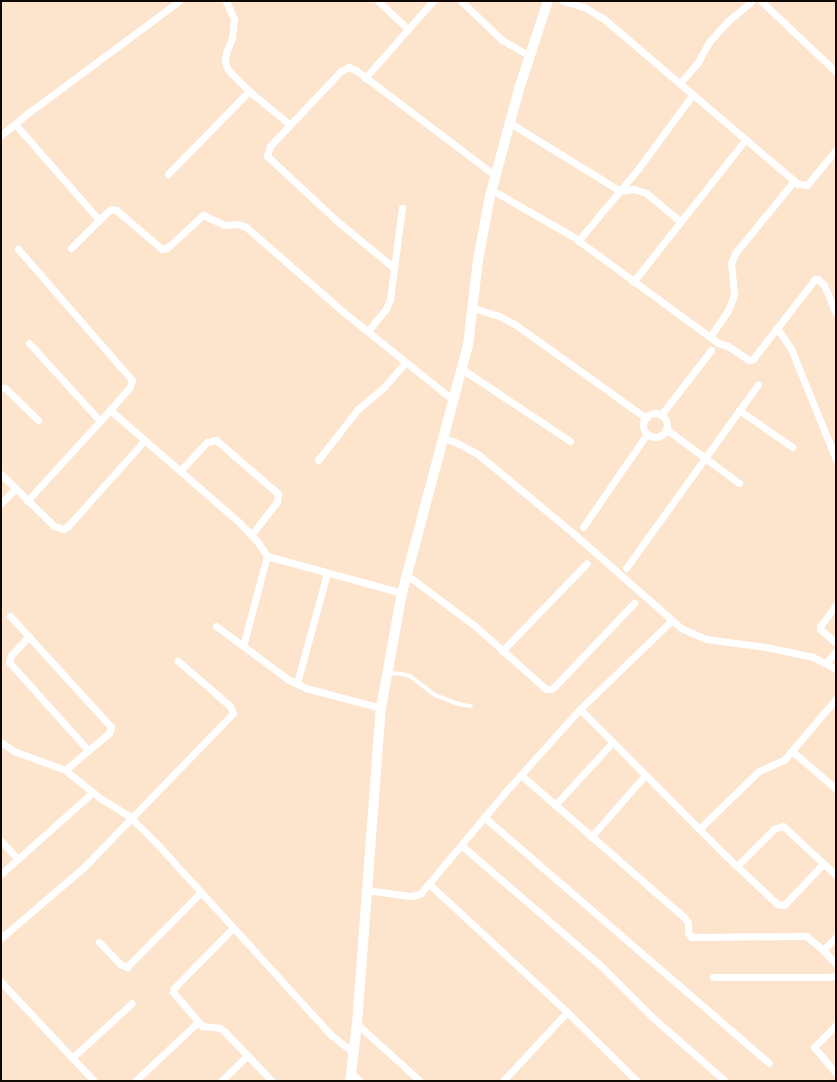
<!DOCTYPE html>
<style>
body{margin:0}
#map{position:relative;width:837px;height:1082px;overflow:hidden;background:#fde4cd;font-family:Mulish,sans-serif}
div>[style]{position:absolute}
.lane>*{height:3.5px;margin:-1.75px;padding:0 1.75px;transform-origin:1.75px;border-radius:1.75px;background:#fff}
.street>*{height:7px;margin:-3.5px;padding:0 3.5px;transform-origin:3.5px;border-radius:3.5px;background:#fff}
.street>.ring{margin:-3.5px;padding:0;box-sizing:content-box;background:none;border:7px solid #fff;border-radius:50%}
.secondary>*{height:10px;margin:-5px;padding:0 5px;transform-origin:5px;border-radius:5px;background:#fff}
span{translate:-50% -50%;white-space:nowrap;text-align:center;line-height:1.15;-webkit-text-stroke:3px #fff;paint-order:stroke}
.frame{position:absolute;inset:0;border:2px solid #110a04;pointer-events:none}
</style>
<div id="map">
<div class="lane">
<div style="left:388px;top:673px;width:14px;rotate:4deg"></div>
<div style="left:402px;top:674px;width:8px;rotate:14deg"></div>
<div style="left:410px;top:676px;width:31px;rotate:37deg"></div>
<div style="left:435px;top:695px;width:25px;rotate:21deg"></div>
<div style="left:458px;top:704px;width:13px;rotate:9deg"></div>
</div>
<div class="street">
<div style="left:226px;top:1px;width:20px;rotate:66deg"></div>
<div style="left:234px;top:19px;width:19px;rotate:96deg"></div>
<div style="left:232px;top:38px;width:16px;rotate:112deg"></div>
<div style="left:226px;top:53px;width:8px;rotate:97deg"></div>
<div style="left:225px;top:61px;width:9px;rotate:72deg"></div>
<div style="left:228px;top:70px;width:30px;rotate:45deg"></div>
<div style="left:249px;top:91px;width:52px;rotate:39.5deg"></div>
<div style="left:378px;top:1px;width:41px;rotate:43deg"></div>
<div style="left:461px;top:1px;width:57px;rotate:43.6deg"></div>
<div style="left:502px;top:40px;width:32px;rotate:30deg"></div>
<div style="left:563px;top:1px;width:22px;rotate:16deg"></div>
<div style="left:584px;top:7px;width:23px;rotate:31deg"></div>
<div style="left:604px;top:19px;width:255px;rotate:40.4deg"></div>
<div style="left:798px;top:184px;width:9px;rotate:6deg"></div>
<div style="left:807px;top:185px;width:45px;rotate:-50.4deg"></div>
<div style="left:761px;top:1px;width:103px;rotate:43.4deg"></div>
<div style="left:365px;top:78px;width:103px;rotate:-48.6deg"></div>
<div style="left:680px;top:83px;width:28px;rotate:-49deg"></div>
<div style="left:698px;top:62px;width:23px;rotate:-61deg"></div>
<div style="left:709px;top:42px;width:28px;rotate:-48deg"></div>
<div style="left:728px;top:21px;width:31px;rotate:-40deg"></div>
<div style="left:510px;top:123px;width:129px;rotate:31.7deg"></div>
<div style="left:620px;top:191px;width:14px;rotate:-8deg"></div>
<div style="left:634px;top:189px;width:13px;rotate:18deg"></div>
<div style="left:646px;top:193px;width:45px;rotate:39.6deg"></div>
<div style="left:15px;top:124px;width:128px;rotate:48.8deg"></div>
<div style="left:99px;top:220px;width:16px;rotate:-43deg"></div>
<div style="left:111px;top:209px;width:5px;rotate:11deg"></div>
<div style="left:116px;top:210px;width:60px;rotate:40.3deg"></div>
<div style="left:162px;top:249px;width:5px;rotate:-11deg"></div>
<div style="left:167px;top:248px;width:49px;rotate:-42.5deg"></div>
<div style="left:203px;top:215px;width:23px;rotate:25deg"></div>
<div style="left:224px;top:225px;width:13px;rotate:-4deg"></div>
<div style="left:237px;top:224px;width:9px;rotate:18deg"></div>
<div style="left:246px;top:227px;width:134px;rotate:41.1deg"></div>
<div style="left:347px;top:315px;width:136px;rotate:38.7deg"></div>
<div style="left:1px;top:135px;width:38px;rotate:-39deg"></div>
<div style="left:31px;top:111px;width:184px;rotate:-36.6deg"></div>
<div style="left:168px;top:174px;width:116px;rotate:-45.7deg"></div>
<div style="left:492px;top:190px;width:92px;rotate:29.9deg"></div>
<div style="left:572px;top:236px;width:181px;rotate:36.2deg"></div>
<div style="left:718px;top:343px;width:10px;rotate:17deg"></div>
<div style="left:728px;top:346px;width:25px;rotate:34deg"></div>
<div style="left:749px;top:360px;width:4px;rotate:-14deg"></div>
<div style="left:753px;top:359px;width:101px;rotate:-52.2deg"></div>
<div style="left:815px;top:279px;width:3px"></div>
<div style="left:818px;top:279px;width:8px;rotate:45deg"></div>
<div style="left:824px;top:285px;width:30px;rotate:67deg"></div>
<div style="left:578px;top:241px;width:94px;rotate:-50.2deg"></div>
<div style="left:638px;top:169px;width:93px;rotate:-53.7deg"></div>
<div style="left:71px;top:248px;width:40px;rotate:-45deg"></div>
<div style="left:18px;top:249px;width:174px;rotate:49deg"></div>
<div style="left:132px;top:380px;width:7px;rotate:106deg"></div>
<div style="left:130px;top:387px;width:30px;rotate:131deg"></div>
<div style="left:110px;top:410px;width:172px;rotate:41deg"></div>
<div style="left:240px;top:523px;width:25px;rotate:47deg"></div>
<div style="left:257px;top:541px;width:18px;rotate:56deg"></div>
<div style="left:267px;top:556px;width:140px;rotate:15.3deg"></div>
<div style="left:394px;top:268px;width:74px;rotate:-140.5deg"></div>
<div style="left:337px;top:221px;width:96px;rotate:-137.1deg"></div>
<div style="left:267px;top:156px;width:10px;rotate:-73deg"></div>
<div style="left:270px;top:146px;width:103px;rotate:-46.6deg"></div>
<div style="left:341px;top:71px;width:9px;rotate:-27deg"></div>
<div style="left:349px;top:67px;width:9px;rotate:27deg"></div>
<div style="left:357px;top:71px;width:174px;rotate:37.1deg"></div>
<div style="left:633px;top:282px;width:182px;rotate:-51.7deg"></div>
<div style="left:473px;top:308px;width:27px;rotate:17deg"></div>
<div style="left:499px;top:316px;width:19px;rotate:28deg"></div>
<div style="left:516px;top:325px;width:160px;rotate:35.6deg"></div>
<div style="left:777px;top:328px;width:25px;rotate:56deg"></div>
<div style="left:791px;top:349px;width:119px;rotate:67.8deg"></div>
<div style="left:368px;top:331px;width:28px;rotate:-51deg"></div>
<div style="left:386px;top:309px;width:11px;rotate:-68deg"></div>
<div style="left:390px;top:299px;width:92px;rotate:-82.5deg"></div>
<div style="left:710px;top:337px;width:32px;rotate:-56deg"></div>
<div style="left:728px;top:310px;width:16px;rotate:-68deg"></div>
<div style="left:734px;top:295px;width:32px;rotate:-95deg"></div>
<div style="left:731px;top:263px;width:12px;rotate:-66deg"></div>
<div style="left:736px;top:252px;width:92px;rotate:-50.8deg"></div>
<div style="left:29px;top:343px;width:105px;rotate:47.7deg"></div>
<div style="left:462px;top:369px;width:130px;rotate:33.7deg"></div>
<div style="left:1px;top:388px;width:4px"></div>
<div style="left:5px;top:388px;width:46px;rotate:44.1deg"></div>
<div style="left:739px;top:410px;width:65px;rotate:34.9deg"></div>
<div class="ring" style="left:643px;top:413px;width:17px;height:17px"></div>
<div style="left:661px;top:415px;width:82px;rotate:-52.4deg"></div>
<div style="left:666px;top:429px;width:91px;rotate:36.5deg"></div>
<div style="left:443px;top:438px;width:13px;rotate:18deg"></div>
<div style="left:455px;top:442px;width:27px;rotate:28deg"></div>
<div style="left:479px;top:455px;width:122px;rotate:39.7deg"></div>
<div style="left:573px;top:533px;width:144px;rotate:41.3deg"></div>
<div style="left:681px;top:628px;width:27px;rotate:24deg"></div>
<div style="left:706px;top:639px;width:61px;rotate:7.6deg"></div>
<div style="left:766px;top:647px;width:48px;rotate:12deg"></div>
<div style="left:813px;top:657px;width:26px;rotate:28deg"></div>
<div style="left:318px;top:460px;width:65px;rotate:-51.9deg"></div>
<div style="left:358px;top:409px;width:34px;rotate:-40deg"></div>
<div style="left:384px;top:387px;width:33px;rotate:-49deg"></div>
<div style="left:180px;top:471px;width:40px;rotate:-47deg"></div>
<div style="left:207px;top:442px;width:9px;rotate:-13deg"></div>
<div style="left:216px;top:440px;width:77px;rotate:40.8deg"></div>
<div style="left:274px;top:490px;width:6px;rotate:45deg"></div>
<div style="left:278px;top:494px;width:8px;rotate:97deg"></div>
<div style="left:277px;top:502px;width:42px;rotate:128.2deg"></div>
<div style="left:1px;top:474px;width:74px;rotate:44.5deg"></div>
<div style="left:54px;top:526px;width:10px;rotate:17deg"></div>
<div style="left:64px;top:529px;width:5px;rotate:-37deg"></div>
<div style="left:68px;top:526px;width:115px;rotate:-48.2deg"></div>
<div style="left:27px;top:501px;width:123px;rotate:-47.6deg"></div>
<div style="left:1px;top:503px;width:20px;rotate:-45deg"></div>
<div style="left:583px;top:527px;width:113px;rotate:-55.5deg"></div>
<div style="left:626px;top:568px;width:226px;rotate:-54.3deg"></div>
<div style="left:407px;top:575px;width:85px;rotate:36.9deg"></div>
<div style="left:475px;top:626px;width:95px;rotate:41.6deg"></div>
<div style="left:546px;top:689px;width:5px"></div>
<div style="left:551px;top:689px;width:5px;rotate:-37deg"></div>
<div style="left:555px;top:686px;width:115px;rotate:-46.4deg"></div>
<div style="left:836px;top:605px;width:26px;rotate:127deg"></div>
<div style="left:820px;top:626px;width:3px;rotate:90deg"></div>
<div style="left:820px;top:629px;width:21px;rotate:41deg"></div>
<div style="left:10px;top:616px;width:150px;rotate:47.7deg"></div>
<div style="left:111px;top:727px;width:6px;rotate:108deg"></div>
<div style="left:109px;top:733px;width:57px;rotate:139.9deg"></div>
<div style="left:216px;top:626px;width:91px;rotate:36.5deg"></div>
<div style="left:289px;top:680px;width:19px;rotate:25deg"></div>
<div style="left:306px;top:688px;width:78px;rotate:14.9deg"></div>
<div style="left:29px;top:636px;width:26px;rotate:133deg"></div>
<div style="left:11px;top:655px;width:7px;rotate:106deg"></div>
<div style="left:9px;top:662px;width:118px;rotate:48.1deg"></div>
<div style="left:243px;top:646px;width:93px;rotate:-75.1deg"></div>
<div style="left:502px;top:651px;width:122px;rotate:-46deg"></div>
<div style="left:826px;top:663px;width:16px;rotate:-50deg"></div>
<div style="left:297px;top:683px;width:114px;rotate:-74.7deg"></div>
<div style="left:580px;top:709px;width:204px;rotate:45.2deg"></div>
<div style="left:724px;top:854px;width:73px;rotate:43.3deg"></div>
<div style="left:777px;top:904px;width:7px;rotate:8deg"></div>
<div style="left:784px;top:905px;width:57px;rotate:-46.4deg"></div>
<div style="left:1px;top:742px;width:16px;rotate:35deg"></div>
<div style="left:14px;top:751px;width:54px;rotate:20.4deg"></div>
<div style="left:65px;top:770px;width:45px;rotate:38.7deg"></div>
<div style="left:100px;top:798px;width:36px;rotate:32deg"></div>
<div style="left:130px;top:817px;width:41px;rotate:45deg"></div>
<div style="left:159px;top:846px;width:256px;rotate:47.7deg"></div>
<div style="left:331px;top:1035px;width:28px;rotate:38deg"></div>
<div style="left:793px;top:752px;width:57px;rotate:40.7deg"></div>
<div style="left:521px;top:775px;width:216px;rotate:41.1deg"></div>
<div style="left:684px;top:917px;width:7px;rotate:56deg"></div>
<div style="left:688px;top:923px;width:9px;rotate:90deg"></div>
<div style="left:688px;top:932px;width:6px;rotate:59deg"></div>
<div style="left:691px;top:937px;width:115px;rotate:-0.5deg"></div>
<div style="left:806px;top:936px;width:22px;rotate:39deg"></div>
<div style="left:823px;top:950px;width:18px;rotate:-45deg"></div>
<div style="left:555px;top:805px;width:84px;rotate:-47.4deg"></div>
<div style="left:484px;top:817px;width:376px;rotate:40.8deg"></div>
<div style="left:699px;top:829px;width:83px;rotate:-44deg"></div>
<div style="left:759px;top:771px;width:27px;rotate:-24deg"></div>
<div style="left:784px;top:760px;width:80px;rotate:-49.6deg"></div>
<div style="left:591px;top:837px;width:82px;rotate:-48.9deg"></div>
<div style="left:1px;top:841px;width:25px;rotate:47deg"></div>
<div style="left:461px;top:845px;width:182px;rotate:40.8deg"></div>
<div style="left:599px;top:964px;width:74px;rotate:45deg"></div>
<div style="left:651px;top:1016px;width:98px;rotate:41.3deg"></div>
<div style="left:737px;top:866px;width:52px;rotate:-45deg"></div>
<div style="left:774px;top:829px;width:9px;rotate:-18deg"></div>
<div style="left:783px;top:826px;width:72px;rotate:42.8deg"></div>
<div style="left:1px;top:874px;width:123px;rotate:-41.7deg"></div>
<div style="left:429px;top:884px;width:188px;rotate:42.8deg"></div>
<div style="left:567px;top:1012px;width:98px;rotate:44.6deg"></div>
<div style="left:366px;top:890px;width:45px;rotate:7.6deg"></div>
<div style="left:411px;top:896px;width:9px;rotate:-13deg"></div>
<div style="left:420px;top:894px;width:136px;rotate:-50.1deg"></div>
<div style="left:507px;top:790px;width:109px;rotate:-48deg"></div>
<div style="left:580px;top:709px;width:127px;rotate:-44deg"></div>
<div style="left:233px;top:928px;width:84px;rotate:134.5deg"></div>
<div style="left:174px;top:988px;width:4px;rotate:104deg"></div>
<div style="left:173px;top:992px;width:45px;rotate:49.5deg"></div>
<div style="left:202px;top:1026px;width:18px;rotate:6deg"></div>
<div style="left:220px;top:1028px;width:5px;rotate:37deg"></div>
<div style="left:224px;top:1031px;width:69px;rotate:46.2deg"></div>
<div style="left:1px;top:938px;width:109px;rotate:-40.5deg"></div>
<div style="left:84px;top:867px;width:214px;rotate:-45.9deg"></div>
<div style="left:233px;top:713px;width:8px;rotate:-113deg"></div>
<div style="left:230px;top:706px;width:69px;rotate:-139.1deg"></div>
<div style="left:99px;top:942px;width:30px;rotate:46deg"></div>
<div style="left:120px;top:964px;width:8px;rotate:23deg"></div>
<div style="left:127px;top:967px;width:105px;rotate:-45.4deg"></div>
<div style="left:823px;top:950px;width:19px;rotate:47deg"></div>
<div style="left:713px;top:977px;width:116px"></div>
<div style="left:829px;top:977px;width:7px;rotate:-8deg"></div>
<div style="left:1px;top:982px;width:136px;rotate:46.8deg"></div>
<div style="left:357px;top:1024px;width:85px;rotate:42.1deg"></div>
<div style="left:836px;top:1025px;width:31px;rotate:135deg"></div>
<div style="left:814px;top:1047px;width:34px;rotate:50deg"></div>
<div style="left:72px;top:1058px;width:81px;rotate:-42.5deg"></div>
<div style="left:351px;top:1073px;width:12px;rotate:42deg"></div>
<div style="left:135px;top:1081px;width:86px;rotate:-43.1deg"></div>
<div style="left:221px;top:1081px;width:37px;rotate:-44deg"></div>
<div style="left:503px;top:1081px;width:94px;rotate:-47.2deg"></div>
</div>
<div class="secondary">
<div style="left:350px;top:1081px;width:57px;rotate:-83deg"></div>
<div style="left:357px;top:1024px;width:317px;rotate:-85.7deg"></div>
<div style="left:381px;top:708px;width:117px;rotate:-79.7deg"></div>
<div style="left:402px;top:593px;width:257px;rotate:-75.1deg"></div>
<div style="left:468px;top:345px;width:86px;rotate:-83.3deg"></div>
<div style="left:478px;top:260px;width:65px;rotate:-79.4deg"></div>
<div style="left:490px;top:196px;width:111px;rotate:-74.8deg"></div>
<div style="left:519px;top:89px;width:93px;rotate:-71.8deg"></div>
</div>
<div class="frame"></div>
</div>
